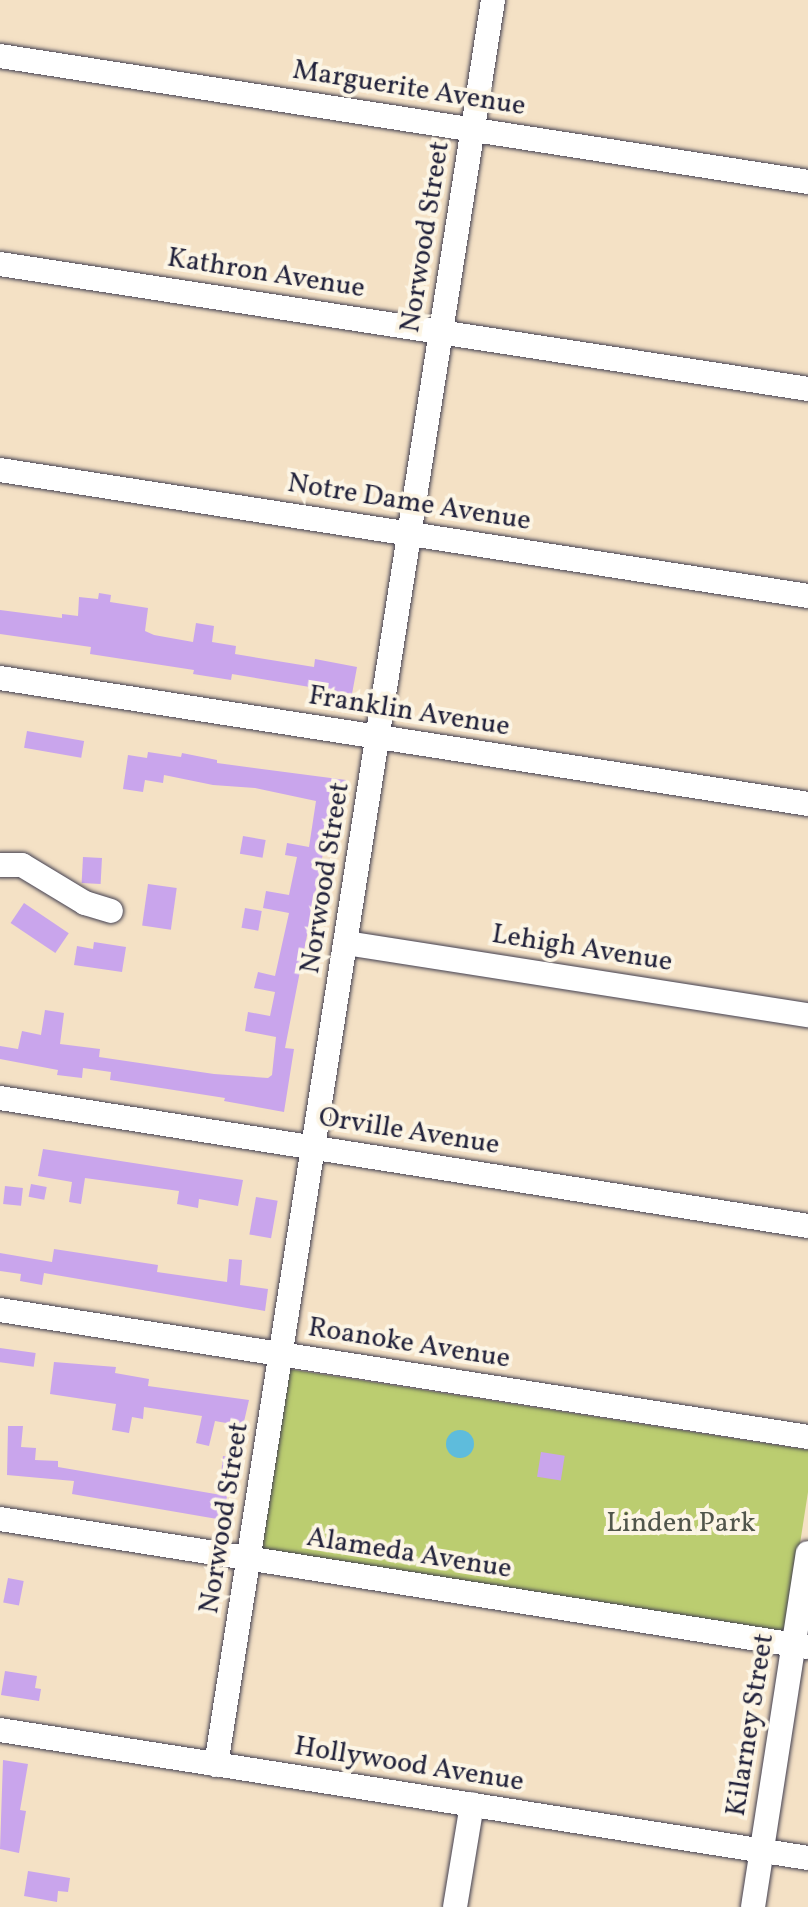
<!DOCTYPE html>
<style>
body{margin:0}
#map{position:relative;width:808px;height:1907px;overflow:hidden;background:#f4e1c5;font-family:Vollkorn,serif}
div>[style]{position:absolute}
.green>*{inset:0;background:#bbcd70}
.water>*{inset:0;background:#5ebcdc}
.round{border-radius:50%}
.building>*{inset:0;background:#c9a5ec;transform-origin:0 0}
.roads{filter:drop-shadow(0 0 2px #423f50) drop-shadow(0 0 2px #423f50)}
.minor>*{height:24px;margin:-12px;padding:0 12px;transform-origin:12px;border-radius:12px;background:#fff}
span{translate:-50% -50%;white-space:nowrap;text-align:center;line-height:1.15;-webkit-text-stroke:8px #fcf5e5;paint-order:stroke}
.street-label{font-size:28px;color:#22223b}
.park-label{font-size:28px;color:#50554b}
</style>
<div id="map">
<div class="green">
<div style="clip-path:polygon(288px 1369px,808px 1450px,808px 1492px,786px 1634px,260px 1551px)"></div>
</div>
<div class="water">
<div class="round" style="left:446px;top:1430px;width:28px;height:28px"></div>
</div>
<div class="building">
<div style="clip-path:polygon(99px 593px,111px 595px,110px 602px,148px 608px,145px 631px,154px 635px,193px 642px,196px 623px,214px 626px,212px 642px,236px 646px,235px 654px,314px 667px,315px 659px,357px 667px,352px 694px,232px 674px,231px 680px,193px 674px,194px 670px,90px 654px,91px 647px,0 634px,0 610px,62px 618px,62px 614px,78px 616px,79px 597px,98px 599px)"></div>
<div style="left:27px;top:731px;width:58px;height:17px;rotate:10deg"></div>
<div style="clip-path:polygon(148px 752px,181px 757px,182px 753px,217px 760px,217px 763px,346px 780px,333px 834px,327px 833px,285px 1048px,294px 1049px,284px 1112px,224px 1101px,225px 1098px,110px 1080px,111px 1072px,83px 1068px,82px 1078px,57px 1075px,58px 1070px,0 1059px,0 1046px,18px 1049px,22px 1031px,41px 1035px,45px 1010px,64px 1013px,60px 1044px,100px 1049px,99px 1057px,214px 1074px,268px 1078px,272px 1075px,276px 1037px,245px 1031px,248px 1012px,270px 1016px,275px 992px,254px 988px,258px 972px,275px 976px,289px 913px,263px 908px,266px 891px,289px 895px,297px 857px,285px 855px,287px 843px,309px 847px,316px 801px,255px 788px,213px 785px,164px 775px,163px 783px,145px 780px,143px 792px,123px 789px,128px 755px,147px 758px)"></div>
<div style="left:243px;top:836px;width:23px;height:18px;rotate:10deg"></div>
<div style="left:83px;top:857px;width:19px;height:26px;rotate:3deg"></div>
<div style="left:148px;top:884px;width:29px;height:42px;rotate:8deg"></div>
<div style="left:24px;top:903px;width:54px;height:24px;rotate:34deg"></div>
<div style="left:245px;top:908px;width:17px;height:20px;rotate:10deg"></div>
<div style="clip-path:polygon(94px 942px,126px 947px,122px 972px,74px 965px,77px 946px,93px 949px)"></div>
<div style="clip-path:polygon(43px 1149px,243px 1180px,238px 1206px,199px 1199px,198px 1208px,177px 1204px,179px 1191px,85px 1178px,81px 1204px,69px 1202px,72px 1182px,38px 1176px)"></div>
<div style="left:31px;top:1184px;width:16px;height:13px;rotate:11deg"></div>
<div style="left:5px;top:1186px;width:18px;height:18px;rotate:6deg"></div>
<div style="left:256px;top:1197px;width:22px;height:38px;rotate:10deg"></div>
<div style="clip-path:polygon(54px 1249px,158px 1265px,157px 1272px,227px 1282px,229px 1259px,242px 1260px,240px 1285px,268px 1289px,265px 1311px,44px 1273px,42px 1285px,20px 1281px,21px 1274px,0 1271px,0 1253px,52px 1262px)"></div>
<div style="left:0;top:1348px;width:36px;height:14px;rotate:8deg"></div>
<div style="clip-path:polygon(54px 1362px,116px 1367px,115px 1373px,149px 1379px,148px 1386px,249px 1400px,243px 1426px,215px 1421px,209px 1446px,196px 1443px,202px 1416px,144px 1407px,143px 1419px,132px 1417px,129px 1433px,112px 1430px,116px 1404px,50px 1394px)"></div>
<div style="clip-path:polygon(8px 1426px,23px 1426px,21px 1447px,36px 1448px,35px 1460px,58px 1461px,58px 1467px,227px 1496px,223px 1520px,72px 1494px,74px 1481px,7px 1475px)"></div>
<div style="left:541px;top:1452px;width:24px;height:25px;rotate:9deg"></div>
<div style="left:223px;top:1456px;width:18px;height:19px;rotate:6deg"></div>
<div style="left:8px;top:1578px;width:16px;height:25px;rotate:11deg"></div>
<div style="clip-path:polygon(5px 1671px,37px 1676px,35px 1688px,41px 1689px,39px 1701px,1px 1695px)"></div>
<div style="clip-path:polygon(3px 1760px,28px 1764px,20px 1810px,26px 1811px,19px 1853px,0 1849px)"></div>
<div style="clip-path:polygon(28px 1871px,70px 1878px,68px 1892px,58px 1891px,57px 1902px,24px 1896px)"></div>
</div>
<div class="roads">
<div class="minor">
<div style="left:0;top:56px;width:818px;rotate:8.86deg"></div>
<div style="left:0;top:264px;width:818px;rotate:8.79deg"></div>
<div style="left:0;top:470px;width:818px;rotate:8.86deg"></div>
<div style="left:0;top:678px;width:818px;rotate:8.86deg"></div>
<div style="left:0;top:865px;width:22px"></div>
<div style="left:22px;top:865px;width:74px;rotate:31.1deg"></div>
<div style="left:85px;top:903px;width:27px;rotate:17deg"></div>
<div style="left:346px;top:943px;width:468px;rotate:8.9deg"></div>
<div style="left:0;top:1098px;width:818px;rotate:9deg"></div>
<div style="left:0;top:1310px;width:818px;rotate:8.93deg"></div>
<div style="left:0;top:1519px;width:818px;rotate:9deg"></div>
<div style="left:0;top:1730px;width:818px;rotate:9deg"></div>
<div style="left:216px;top:1765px;width:1787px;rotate:-81.08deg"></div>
<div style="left:455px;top:1907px;width:104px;rotate:-80.6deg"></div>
<div style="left:753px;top:1907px;width:358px;rotate:-81.2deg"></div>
</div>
</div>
<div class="street-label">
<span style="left:409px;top:89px;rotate:9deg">Marguerite Avenue</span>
<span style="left:426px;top:237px;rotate:-81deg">Norwood Street</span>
<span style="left:266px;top:274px;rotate:9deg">Kathron Avenue</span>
<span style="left:409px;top:503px;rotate:9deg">Notre Dame Avenue</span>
<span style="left:409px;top:712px;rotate:9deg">Franklin Avenue</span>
<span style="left:326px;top:878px;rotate:-81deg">Norwood Street</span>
<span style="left:582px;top:949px;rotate:9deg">Lehigh Avenue</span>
<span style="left:409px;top:1132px;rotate:9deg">Orville Avenue</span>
<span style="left:409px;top:1344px;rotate:9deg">Roanoke Avenue</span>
<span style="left:225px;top:1518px;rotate:-81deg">Norwood Street</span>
<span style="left:409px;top:1554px;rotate:9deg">Alameda Avenue</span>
<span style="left:751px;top:1725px;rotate:-81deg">Kilarney Street</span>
<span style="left:409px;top:1765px;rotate:9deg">Hollywood Avenue</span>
</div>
<div class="park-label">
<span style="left:681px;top:1524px">Linden Park</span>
</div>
</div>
